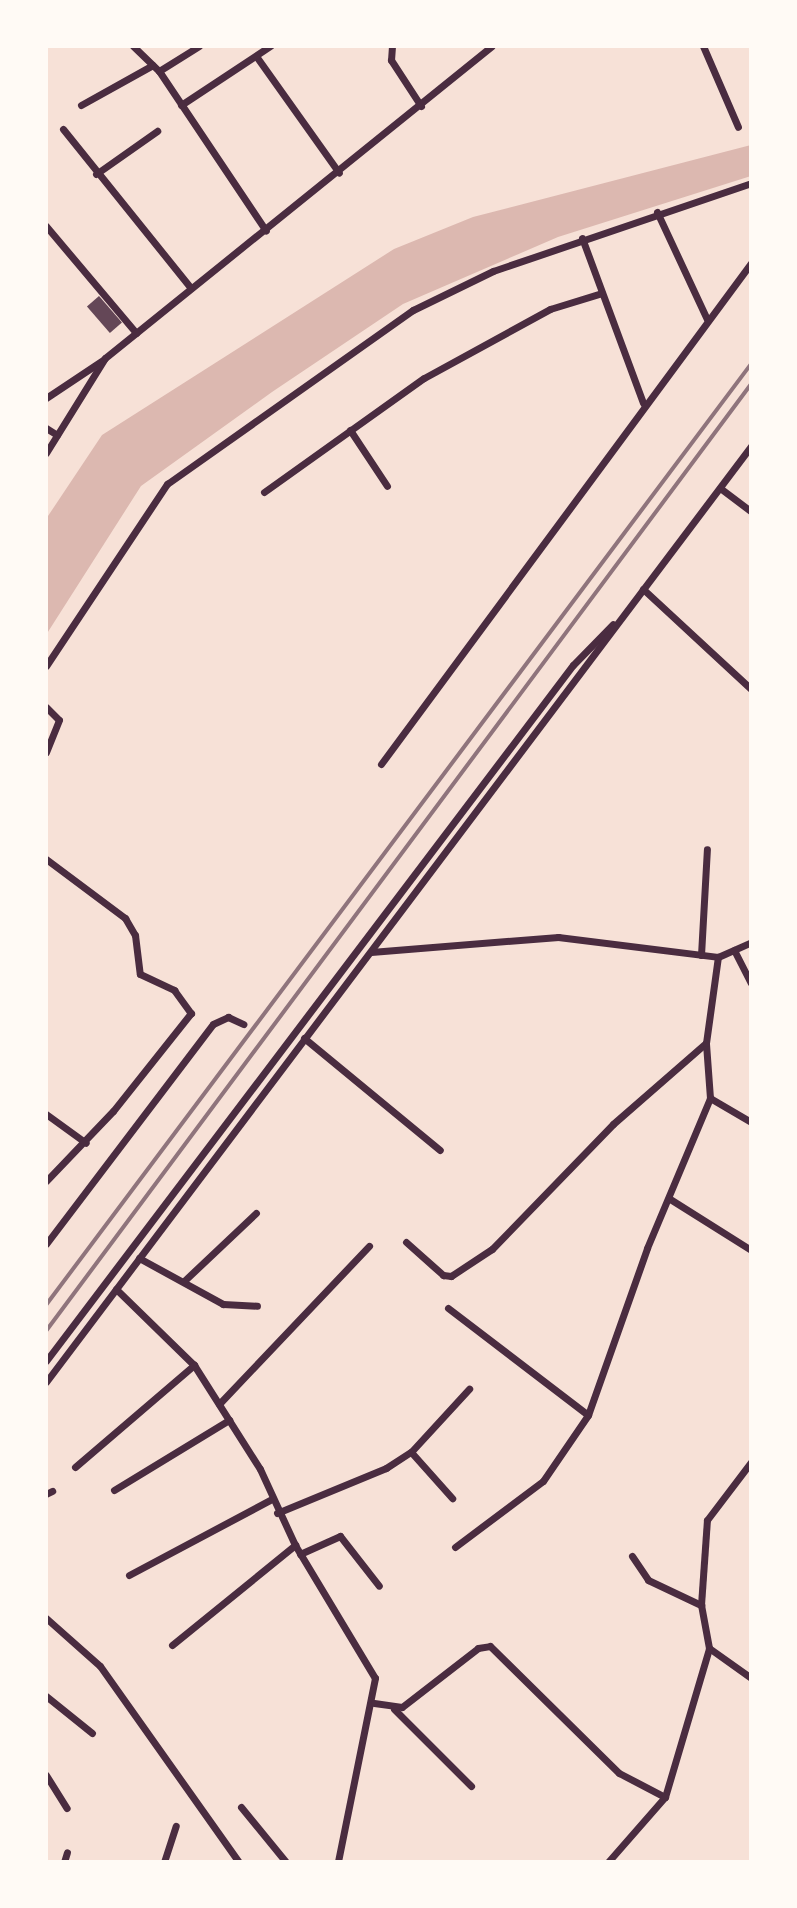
<!DOCTYPE html>
<style>
body{margin:0}
#map{position:relative;width:797px;height:1908px;overflow:hidden;background:#f7e1d7;font-family:Commissioner,sans-serif}
div>[style]{position:absolute}
.water>*{inset:0;background:#dcb8b0}
.building>*{inset:0;background:#644757;transform-origin:0 0}
.minor>*{height:7px;margin:-3.5px;padding:0 3.5px;transform-origin:3.5px;border-radius:3.5px;background:#4a2c40}
.rail>*{height:4px;margin:-2px;padding:0 2px;transform-origin:2px;border-radius:2px;background:#8f747c}
span{translate:-50% -50%;white-space:nowrap;text-align:center;line-height:1.15;-webkit-text-stroke:7px #fffaf5;paint-order:stroke}
.frame{position:absolute;inset:0;border:48px solid #fffaf5;pointer-events:none}
</style>
<div id="map">
<div class="water">
<div style="clip-path:polygon(751px 145px,751px 176px,558px 237px,403px 304px,272px 392px,141px 486px,46px 635px,46px 519px,102px 435px,394px 249px,473px 217px)"></div>
</div>
<div class="building">
<div style="left:99px;top:296px;width:35px;height:16px;rotate:49deg"></div>
</div>
<div class="minor">
<div style="left:133px;top:46px;width:36px;rotate:44deg"></div>
<div style="left:159px;top:71px;width:192px;rotate:56.2deg"></div>
<div style="left:392px;top:46px;width:14px;rotate:94deg"></div>
<div style="left:391px;top:60px;width:55px;rotate:56.9deg"></div>
<div style="left:703px;top:46px;width:88px;rotate:66.6deg"></div>
<div style="left:256px;top:56px;width:143px;rotate:54.6deg"></div>
<div style="left:159px;top:71px;width:47px;rotate:-32deg"></div>
<div style="left:81px;top:105px;width:82px;rotate:-29.1deg"></div>
<div style="left:181px;top:105px;width:107px;rotate:-33.5deg"></div>
<div style="left:63px;top:129px;width:204px;rotate:51.2deg"></div>
<div style="left:96px;top:174px;width:75px;rotate:-35.2deg"></div>
<div style="left:657px;top:212px;width:118px;rotate:65deg"></div>
<div style="left:46px;top:226px;width:140px;rotate:49.9deg"></div>
<div style="left:582px;top:238px;width:176px;rotate:69.7deg"></div>
<div style="left:46px;top:398px;width:69px;rotate:-33.7deg"></div>
<div style="left:46px;top:428px;width:13px;rotate:32deg"></div>
<div style="left:350px;top:430px;width:67px;rotate:56.5deg"></div>
<div style="left:46px;top:453px;width:112px;rotate:-58.2deg"></div>
<div style="left:105px;top:358px;width:497px;rotate:-38.9deg"></div>
<div style="left:720px;top:488px;width:39px;rotate:37deg"></div>
<div style="left:264px;top:492px;width:196px;rotate:-35.5deg"></div>
<div style="left:424px;top:378px;width:144px;rotate:-28.7deg"></div>
<div style="left:550px;top:309px;width:54px;rotate:-17.1deg"></div>
<div style="left:643px;top:589px;width:147px;rotate:42.8deg"></div>
<div style="left:46px;top:666px;width:219px;rotate:-56.4deg"></div>
<div style="left:167px;top:484px;width:301px;rotate:-35.3deg"></div>
<div style="left:413px;top:310px;width:89px;rotate:-26deg"></div>
<div style="left:493px;top:271px;width:273px;rotate:-18.8deg"></div>
<div style="left:46px;top:707px;width:18px;rotate:45deg"></div>
<div style="left:59px;top:720px;width:35px;rotate:112deg"></div>
<div style="left:381px;top:764px;width:623px;rotate:-53.55deg"></div>
<div style="left:46px;top:859px;width:99px;rotate:36.8deg"></div>
<div style="left:125px;top:918px;width:20px;rotate:60deg"></div>
<div style="left:135px;top:935px;width:39px;rotate:83deg"></div>
<div style="left:140px;top:974px;width:38px;rotate:25deg"></div>
<div style="left:174px;top:990px;width:29px;rotate:54deg"></div>
<div style="left:191px;top:1013px;width:125px;rotate:128.5deg"></div>
<div style="left:113px;top:1111px;width:97px;rotate:133.7deg"></div>
<div style="left:734px;top:950px;width:37px;rotate:63deg"></div>
<div style="left:371px;top:952px;width:188px;rotate:-4.6deg"></div>
<div style="left:558px;top:937px;width:161px;rotate:7.1deg"></div>
<div style="left:718px;top:957px;width:36px;rotate:-24deg"></div>
<div style="left:701px;top:955px;width:106px;rotate:-86.8deg"></div>
<div style="left:304px;top:1038px;width:176px;rotate:39.5deg"></div>
<div style="left:710px;top:1098px;width:48px;rotate:30.3deg"></div>
<div style="left:46px;top:1114px;width:49px;rotate:35.9deg"></div>
<div style="left:670px;top:1199px;width:96px;rotate:32.2deg"></div>
<div style="left:406px;top:1242px;width:50px;rotate:41.7deg"></div>
<div style="left:443px;top:1275px;width:8px;rotate:7deg"></div>
<div style="left:451px;top:1276px;width:49px;rotate:-33.4deg"></div>
<div style="left:492px;top:1249px;width:174px;rotate:-45.9deg"></div>
<div style="left:613px;top:1124px;width:123px;rotate:-41.1deg"></div>
<div style="left:46px;top:1244px;width:276px;rotate:-52.8deg"></div>
<div style="left:213px;top:1024px;width:17px;rotate:-25deg"></div>
<div style="left:228px;top:1017px;width:17px;rotate:25deg"></div>
<div style="left:139px;top:1258px;width:96px;rotate:28.7deg"></div>
<div style="left:223px;top:1304px;width:34px;rotate:3deg"></div>
<div style="left:184px;top:1281px;width:99px;rotate:-43.4deg"></div>
<div style="left:116px;top:1289px;width:109px;rotate:44.3deg"></div>
<div style="left:194px;top:1365px;width:123px;rotate:57.6deg"></div>
<div style="left:260px;top:1469px;width:84px;rotate:65.3deg"></div>
<div style="left:295px;top:1545px;width:155px;rotate:59deg"></div>
<div style="left:375px;top:1678px;width:188px;rotate:101.4deg"></div>
<div style="left:448px;top:1308px;width:176px;rotate:37.4deg"></div>
<div style="left:46px;top:1361px;width:873px;rotate:-52.87deg"></div>
<div style="left:573px;top:665px;width:57px;rotate:-45.7deg"></div>
<div style="left:46px;top:1382px;width:1172px;rotate:-53.01deg"></div>
<div style="left:219px;top:1404px;width:218px;rotate:-46.5deg"></div>
<div style="left:411px;top:1452px;width:62px;rotate:48.3deg"></div>
<div style="left:75px;top:1467px;width:157px;rotate:-40.6deg"></div>
<div style="left:114px;top:1490px;width:135px;rotate:-31.3deg"></div>
<div style="left:46px;top:1494px;width:7px;rotate:-27deg"></div>
<div style="left:277px;top:1513px;width:118px;rotate:-22.4deg"></div>
<div style="left:386px;top:1468px;width:30px;rotate:-33deg"></div>
<div style="left:411px;top:1452px;width:86px;rotate:-47.4deg"></div>
<div style="left:455px;top:1547px;width:110px;rotate:-36.9deg"></div>
<div style="left:543px;top:1481px;width:80px;rotate:-55.7deg"></div>
<div style="left:588px;top:1415px;width:177px;rotate:-70.5deg"></div>
<div style="left:647px;top:1248px;width:163px;rotate:-67.2deg"></div>
<div style="left:710px;top:1098px;width:55px;rotate:-94.2deg"></div>
<div style="left:706px;top:1043px;width:87px;rotate:-82.1deg"></div>
<div style="left:300px;top:1554px;width:44px;rotate:-24.2deg"></div>
<div style="left:340px;top:1536px;width:63px;rotate:52deg"></div>
<div style="left:632px;top:1556px;width:29px;rotate:56deg"></div>
<div style="left:648px;top:1580px;width:59px;rotate:25.3deg"></div>
<div style="left:129px;top:1575px;width:162px;rotate:-28deg"></div>
<div style="left:46px;top:1618px;width:72px;rotate:41.6deg"></div>
<div style="left:100px;top:1666px;width:240px;rotate:54.7deg"></div>
<div style="left:172px;top:1645px;width:159px;rotate:-39.1deg"></div>
<div style="left:709px;top:1648px;width:52px;rotate:35.5deg"></div>
<div style="left:46px;top:1696px;width:59px;rotate:38.8deg"></div>
<div style="left:374px;top:1703px;width:28px;rotate:8deg"></div>
<div style="left:402px;top:1707px;width:96px;rotate:-37.8deg"></div>
<div style="left:478px;top:1648px;width:12px;rotate:-9deg"></div>
<div style="left:490px;top:1646px;width:181px;rotate:44.6deg"></div>
<div style="left:619px;top:1773px;width:52px;rotate:27.6deg"></div>
<div style="left:394px;top:1709px;width:109px;rotate:45deg"></div>
<div style="left:46px;top:1775px;width:39px;rotate:58deg"></div>
<div style="left:241px;top:1807px;width:71px;rotate:50.7deg"></div>
<div style="left:64px;top:1862px;width:10px;rotate:-73deg"></div>
<div style="left:164px;top:1862px;width:38px;rotate:-72deg"></div>
<div style="left:608px;top:1862px;width:86px;rotate:-48.8deg"></div>
<div style="left:665px;top:1797px;width:155px;rotate:-73.5deg"></div>
<div style="left:709px;top:1648px;width:44px;rotate:-100.5deg"></div>
<div style="left:701px;top:1605px;width:85px;rotate:-86deg"></div>
<div style="left:707px;top:1520px;width:73px;rotate:-52.8deg"></div>
</div>
<div class="rail">
<div style="left:46px;top:1305px;width:1176px;rotate:-53.16deg"></div>
<div style="left:46px;top:1331px;width:1181px;rotate:-53.33deg"></div>
</div>
<div class="frame"></div>
</div>
